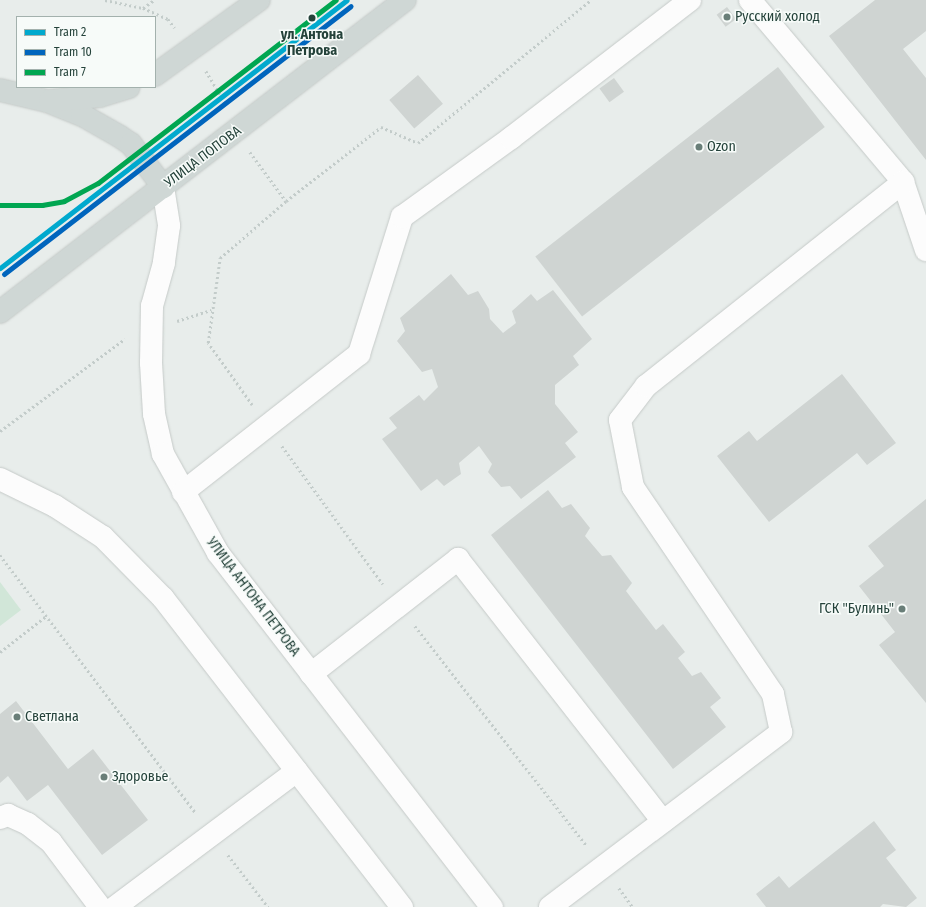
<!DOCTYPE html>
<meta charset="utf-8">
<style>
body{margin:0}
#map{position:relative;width:926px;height:907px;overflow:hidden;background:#e8edeb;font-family:"Fira Sans Condensed",sans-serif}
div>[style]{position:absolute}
.green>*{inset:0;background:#d1e6d8}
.building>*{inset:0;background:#cfd4d2;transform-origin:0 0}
.path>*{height:2.5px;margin-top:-1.25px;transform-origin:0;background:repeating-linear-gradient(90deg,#c3ccca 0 2px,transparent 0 5px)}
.roads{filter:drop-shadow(0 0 1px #c5cac8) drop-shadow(0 0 1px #c5cac8)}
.minor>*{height:22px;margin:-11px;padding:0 11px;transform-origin:11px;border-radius:11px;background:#fcfcfc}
.major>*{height:22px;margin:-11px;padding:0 11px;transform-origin:11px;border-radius:11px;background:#cfd7d5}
.tram-1>*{height:5px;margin:-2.5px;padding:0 2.5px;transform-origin:2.5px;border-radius:2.5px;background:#00a9ce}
.tram-2>*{height:5px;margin:-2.5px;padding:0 2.5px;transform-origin:2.5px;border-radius:2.5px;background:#0065bd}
.tram-3>*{height:5px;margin:-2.5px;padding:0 2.5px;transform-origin:2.5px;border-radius:2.5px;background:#00a651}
.dots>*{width:11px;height:11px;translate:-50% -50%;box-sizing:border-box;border:2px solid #f7fbf9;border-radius:50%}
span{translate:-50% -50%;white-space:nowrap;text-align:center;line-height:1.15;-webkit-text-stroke:3px #f7fbf9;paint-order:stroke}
.poi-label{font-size:14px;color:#24423a}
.left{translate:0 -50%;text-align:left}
.right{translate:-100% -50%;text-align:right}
.stop-label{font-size:14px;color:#24423a;font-weight:700}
.street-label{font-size:14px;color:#24423a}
.legend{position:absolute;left:16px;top:16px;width:140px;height:72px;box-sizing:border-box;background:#f7fbf9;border:1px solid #a3b1ad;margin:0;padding:5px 7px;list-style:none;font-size:12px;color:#24423a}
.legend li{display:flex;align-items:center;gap:8px;height:20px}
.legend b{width:20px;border:1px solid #a3b1ad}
</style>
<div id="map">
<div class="green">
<div style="clip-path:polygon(0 582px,21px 610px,0 626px)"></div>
</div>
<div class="building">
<div style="clip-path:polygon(875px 0,926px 0,926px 31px,903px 49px,926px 78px,926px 160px,829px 36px)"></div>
<div style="left:727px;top:7px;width:15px;height:13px;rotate:53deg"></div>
<div style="left:778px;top:67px;width:76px;height:308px;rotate:52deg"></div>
<div style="left:418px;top:75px;width:38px;height:38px;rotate:49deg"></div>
<div style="left:614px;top:78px;width:17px;height:18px;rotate:54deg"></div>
<div style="clip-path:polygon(451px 274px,468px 295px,478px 291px,489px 309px,490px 319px,503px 333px,516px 323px,512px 311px,531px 294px,537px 301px,553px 290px,592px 339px,573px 356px,579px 365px,555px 385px,555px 404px,578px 432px,565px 443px,576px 457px,521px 499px,510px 486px,501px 487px,488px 472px,492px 464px,479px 446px,459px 463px,461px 474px,444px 486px,437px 479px,421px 491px,382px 439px,397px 428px,389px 418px,419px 395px,424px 401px,438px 387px,432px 369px,422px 372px,397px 341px,405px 331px,400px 318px)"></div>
<div style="clip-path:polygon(842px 374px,896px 443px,867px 465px,857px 453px,769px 522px,717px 456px,749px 431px,757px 441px)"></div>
<div style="clip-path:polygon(548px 490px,562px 508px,571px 504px,590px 528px,585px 536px,602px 556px,611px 555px,632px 583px,626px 591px,656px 630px,663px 624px,685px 652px,678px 658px,692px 676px,701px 672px,721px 698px,710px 707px,726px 727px,673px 769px,491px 535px)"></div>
<div style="clip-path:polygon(926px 499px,926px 703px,879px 645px,895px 632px,859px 586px,884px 566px,868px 546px)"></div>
<div style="clip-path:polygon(16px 701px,68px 769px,93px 749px,148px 820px,102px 855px,48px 785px,27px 801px,8px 776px,0 783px,0 714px)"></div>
<div style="clip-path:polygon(874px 821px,896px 850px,886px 858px,917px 898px,906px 907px,883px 904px,880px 907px,766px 907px,756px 894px,779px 876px,789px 888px)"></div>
</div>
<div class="path">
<div style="left:105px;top:0;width:39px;rotate:12deg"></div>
<div style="left:143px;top:8px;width:27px;rotate:24deg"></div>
<div style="left:168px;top:19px;width:11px;rotate:52deg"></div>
<div style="left:143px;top:8px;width:14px;rotate:-36deg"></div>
<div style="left:206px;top:71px;width:39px;rotate:59deg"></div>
<div style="left:250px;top:152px;width:61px;rotate:53.7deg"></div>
<div style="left:177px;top:321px;width:36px;rotate:-18deg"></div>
<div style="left:252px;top:405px;width:76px;rotate:-125.4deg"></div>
<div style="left:208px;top:343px;width:86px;rotate:-82deg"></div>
<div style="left:220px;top:258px;width:87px;rotate:-40.8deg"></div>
<div style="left:286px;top:201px;width:120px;rotate:-37.9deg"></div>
<div style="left:381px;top:127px;width:40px;rotate:23.4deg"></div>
<div style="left:418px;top:143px;width:224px;rotate:-39.6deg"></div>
<div style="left:0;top:431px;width:155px;rotate:-36.4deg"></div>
<div style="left:282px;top:446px;width:171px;rotate:53.8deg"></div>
<div style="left:0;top:555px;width:324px;rotate:52.8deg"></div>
<div style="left:415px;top:626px;width:279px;rotate:52deg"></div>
<div style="left:0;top:652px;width:58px;rotate:-38deg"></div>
<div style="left:228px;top:855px;width:66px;rotate:52.4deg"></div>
<div style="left:619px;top:888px;width:24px;rotate:54deg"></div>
</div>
<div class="roads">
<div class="minor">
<div style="left:750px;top:0;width:238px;rotate:49.9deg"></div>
<div style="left:903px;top:182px;width:72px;rotate:71.3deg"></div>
<div style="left:163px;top:187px;width:39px;rotate:81deg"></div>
<div style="left:169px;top:226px;width:37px;rotate:98deg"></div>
<div style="left:164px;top:263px;width:45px;rotate:105.6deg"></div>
<div style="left:152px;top:306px;width:57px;rotate:91deg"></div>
<div style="left:151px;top:363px;width:51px;rotate:86.6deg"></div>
<div style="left:154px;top:414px;width:41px;rotate:77.3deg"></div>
<div style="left:163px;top:454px;width:113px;rotate:60.9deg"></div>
<div style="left:218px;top:553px;width:448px;rotate:52.3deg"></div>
<div style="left:0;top:479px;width:61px;rotate:26.1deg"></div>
<div style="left:55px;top:506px;width:57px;rotate:32.9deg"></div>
<div style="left:103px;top:537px;width:86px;rotate:45.5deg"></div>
<div style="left:163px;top:598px;width:391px;rotate:52.3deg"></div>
<div style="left:183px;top:492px;width:224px;rotate:-38.1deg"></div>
<div style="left:359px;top:354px;width:144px;rotate:-72.6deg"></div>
<div style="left:402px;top:217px;width:135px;rotate:-35.9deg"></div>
<div style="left:511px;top:138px;width:226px;rotate:-37.6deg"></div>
<div style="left:311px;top:674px;width:187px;rotate:-38deg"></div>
<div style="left:458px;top:559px;width:333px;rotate:52deg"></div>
<div style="left:0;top:818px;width:9px;rotate:-21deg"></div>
<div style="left:8px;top:815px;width:22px;rotate:24deg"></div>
<div style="left:28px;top:824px;width:29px;rotate:38deg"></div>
<div style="left:51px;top:842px;width:81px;rotate:53deg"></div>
<div style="left:115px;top:907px;width:227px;rotate:-36.8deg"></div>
<div style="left:550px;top:907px;width:290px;rotate:-37.1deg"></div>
<div style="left:781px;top:732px;width:39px;rotate:-102deg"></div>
<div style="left:773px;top:694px;width:250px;rotate:-124.1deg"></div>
<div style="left:633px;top:487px;width:68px;rotate:-101deg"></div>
<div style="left:620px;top:420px;width:43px;rotate:-52.6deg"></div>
<div style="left:646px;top:386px;width:328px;rotate:-38.4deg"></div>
</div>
<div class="major">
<div style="left:155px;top:75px;width:128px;rotate:-35.8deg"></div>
<div style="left:0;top:90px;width:48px;rotate:13.2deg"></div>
<div style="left:47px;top:101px;width:38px;rotate:22deg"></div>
<div style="left:82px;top:115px;width:43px;rotate:29.6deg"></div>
<div style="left:119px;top:136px;width:14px;rotate:34deg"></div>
<div style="left:131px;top:144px;width:54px;rotate:53.3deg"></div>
<div style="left:50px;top:101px;width:50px;rotate:-5.7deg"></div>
<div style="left:100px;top:96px;width:30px;rotate:-17deg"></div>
<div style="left:0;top:312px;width:511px;rotate:-37.61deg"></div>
</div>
</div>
<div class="tram-1">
<div style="left:0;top:268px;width:438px;rotate:-37.7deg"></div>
</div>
<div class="tram-2">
<div style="left:4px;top:274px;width:438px;rotate:-37.7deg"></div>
</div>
<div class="tram-3">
<div style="left:0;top:205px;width:42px"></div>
<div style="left:42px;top:205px;width:22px;rotate:-10deg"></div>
<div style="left:64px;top:201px;width:38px;rotate:-28deg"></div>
<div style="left:98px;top:183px;width:300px;rotate:-37.6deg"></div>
</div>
<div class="dots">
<div style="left:727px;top:17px;background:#697e78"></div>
<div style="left:312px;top:18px;background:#24423a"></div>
<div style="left:699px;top:147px;background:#697e78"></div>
<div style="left:902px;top:609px;background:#697e78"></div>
<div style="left:17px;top:717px;background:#697e78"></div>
<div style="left:104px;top:777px;background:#697e78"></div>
</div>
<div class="poi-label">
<span class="left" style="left:735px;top:17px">Русский холод</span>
<span class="left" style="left:707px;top:147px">Ozon</span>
<span class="right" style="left:894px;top:609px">ГСК "Булинь"</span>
<span class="left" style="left:25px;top:717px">Светлана</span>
<span class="left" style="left:112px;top:777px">Здоровье</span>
</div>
<div class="stop-label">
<span style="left:312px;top:43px">ул. Антона<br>Петрова</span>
</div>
<div class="street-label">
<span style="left:203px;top:157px;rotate:-37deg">УЛИЦА ПОПОВА</span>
<span style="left:253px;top:597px;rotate:53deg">УЛИЦА АНТОНА ПЕТРОВА</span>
</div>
<ul class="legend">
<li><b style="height:5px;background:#00a9ce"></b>Tram 2</li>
<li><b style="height:5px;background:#0065bd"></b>Tram 10</li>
<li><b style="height:5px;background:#00a651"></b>Tram 7</li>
</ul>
</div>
